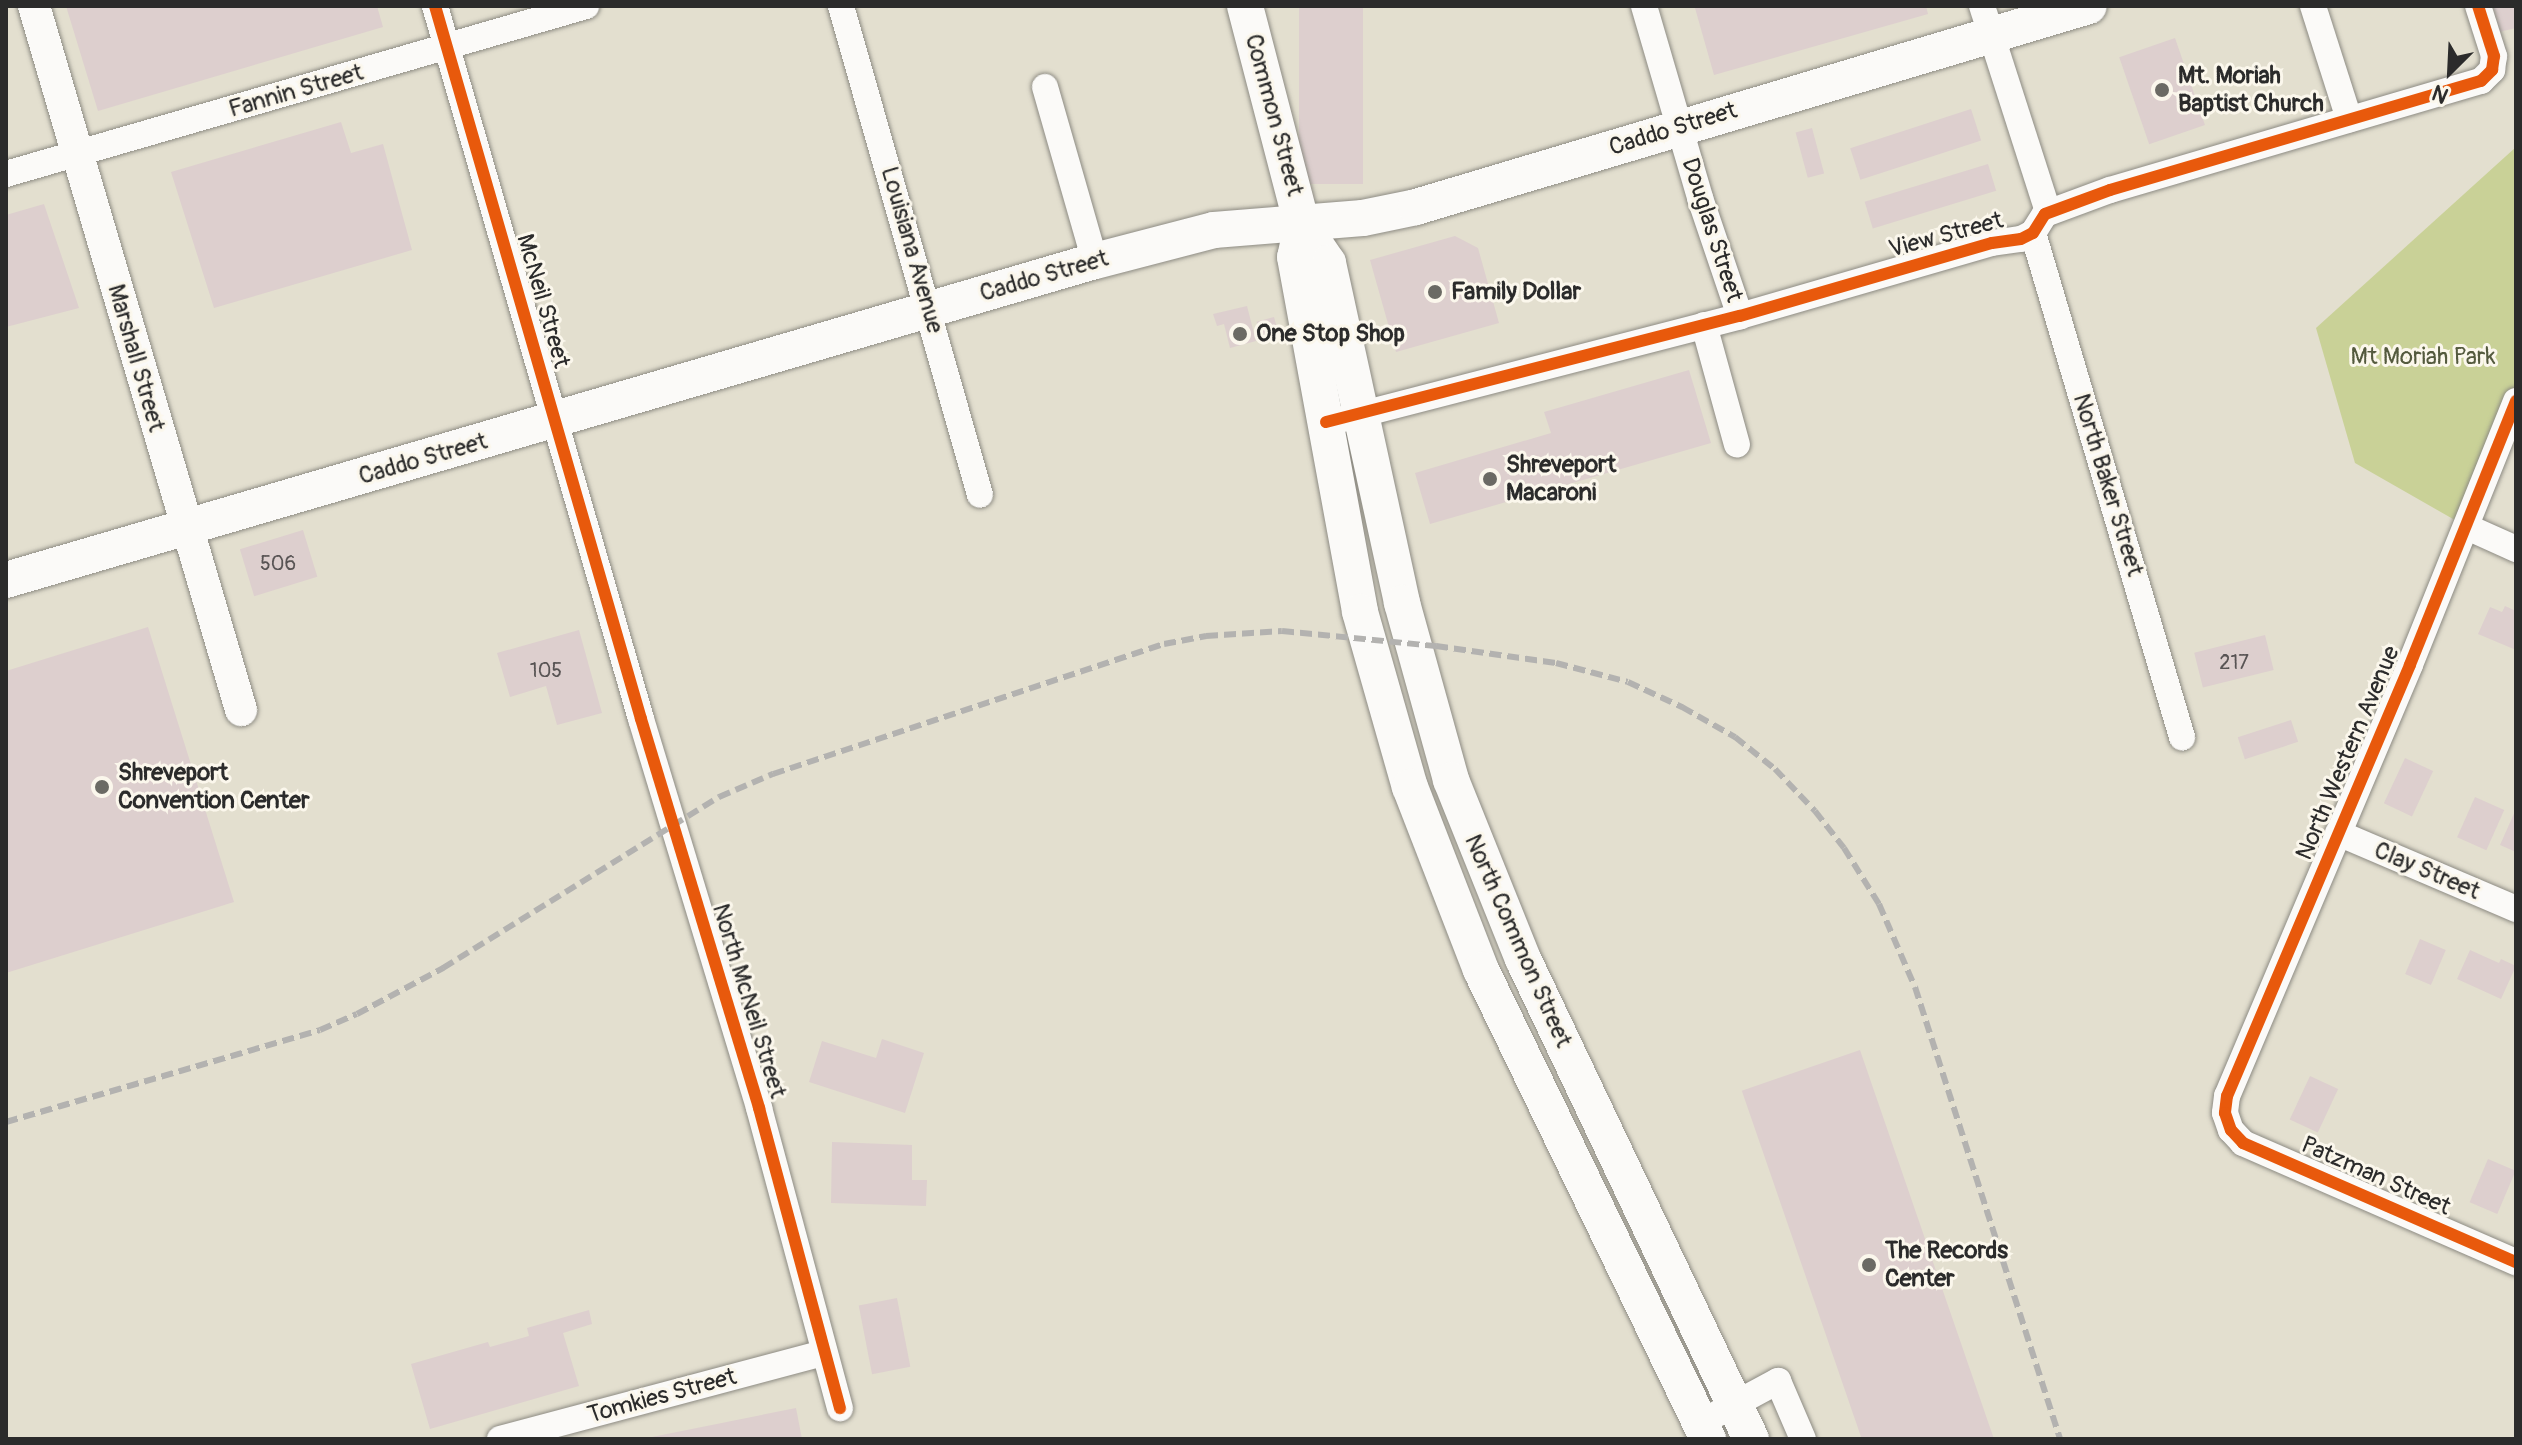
<!DOCTYPE html>
<style>
body{margin:0}
#map{position:relative;width:2522px;height:1445px;overflow:hidden;background:#e3dfcf;font-family:Pangolin,sans-serif}
div>[style]{position:absolute}
.green>*{inset:0;background:#c9d197}
.building>*{inset:0;background:#ddcfce;transform-origin:0 0}
.roads{filter:drop-shadow(0 0 2px #8d8b83) drop-shadow(0 0 2px #8d8b83)}
.minor>*{height:26px;margin:-13px;padding:0 13px;transform-origin:13px;border-radius:13px;background:#fbfaf8}
.tertiary>*{height:32px;margin:-16px;padding:0 16px;transform-origin:16px;border-radius:16px;background:#fbfaf8}
.secondary>*{height:36px;margin:-18px;padding:0 18px;transform-origin:18px;border-radius:18px;background:#fbfaf8}
.rail>*{height:6px;margin-top:-3px;transform-origin:0;background:repeating-linear-gradient(90deg,#b3b2b0 0 12px,transparent 0 18px)}
.cycleway>*{height:12px;margin:-6px;padding:0 6px;transform-origin:6px;border-radius:6px;background:#e8590c}
.dots>*{width:22px;height:22px;translate:-50% -50%;box-sizing:border-box;border:4px solid #fbf7ec;border-radius:50%}
span{translate:-50% -50%;white-space:nowrap;text-align:center;line-height:1.15;-webkit-text-stroke:6px #fbf7ec;paint-order:stroke}
.number-label{font-size:20px;color:#585454}
.number-label span{-webkit-text-stroke-width:0}
.poi-label{font-size:24px;color:#2b2b2b;font-weight:700}
.left{translate:0 -50%;text-align:left}
.street-label{font-size:24px;color:#2b2b2b}
.park-label{font-size:24px;color:#545a3e}
.frame{position:absolute;inset:0;border:8px solid #2b2b2b;pointer-events:none}
.north{position:absolute;left:2410px;top:32px;width:80px;height:80px;-webkit-text-stroke:6px #fbf7ec;paint-order:stroke;rotate:204deg;font-size:22px;font-weight:700;line-height:32px;text-align:center;color:#2b2b2b}
.north::after{content:'';display:block;margin:auto;width:28px;height:36px;background:#2b2b2b;clip-path:polygon(50% 0,100% 100%,50% 72%,0 100%)}
</style>
<div id="map">
<div class="green">
<div style="clip-path:polygon(2516px 147px,2516px 403px,2467px 527px,2355px 463px,2316px 328px)"></div>
</div>
<div class="building">
<div style="clip-path:polygon(66px 6px,377px 6px,383px 27px,98px 111px)"></div>
<div style="left:1299px;top:6px;width:64px;height:178px"></div>
<div style="clip-path:polygon(1703px 6px,1926px 6px,1928px 14px,1714px 75px,1695px 8px)"></div>
<div style="clip-path:polygon(2493px 6px,2516px 6px,2516px 28px,2499px 32px)"></div>
<div style="left:2175px;top:38px;width:92px;height:59px;rotate:71deg"></div>
<div style="left:1971px;top:109px;width:33px;height:127px;rotate:72deg"></div>
<div style="clip-path:polygon(341px 122px,351px 153px,383px 144px,412px 250px,214px 308px,171px 172px)"></div>
<div style="left:1812px;top:128px;width:47px;height:17px;rotate:75deg"></div>
<div style="left:1988px;top:164px;width:28px;height:129px;rotate:73deg"></div>
<div style="clip-path:polygon(44px 204px,79px 308px,6px 327px,6px 215px)"></div>
<div style="clip-path:polygon(1455px 236px,1478px 248px,1499px 323px,1396px 352px,1370px 260px)"></div>
<div style="clip-path:polygon(1247px 306px,1256px 341px,1230px 348px,1224px 324px,1217px 326px,1213px 314px)"></div>
<div style="left:1274px;top:317px;width:20px;height:18px;rotate:75deg"></div>
<div style="clip-path:polygon(1689px 370px,1711px 443px,1430px 524px,1415px 473px,1551px 433px,1544px 412px)"></div>
<div style="left:303px;top:530px;width:49px;height:66px;rotate:73deg"></div>
<div style="clip-path:polygon(2505px 606px,2516px 611px,2516px 650px,2478px 634px,2490px 607px,2502px 612px)"></div>
<div style="clip-path:polygon(148px 627px,234px 902px,6px 973px,6px 671px)"></div>
<div style="clip-path:polygon(579px 630px,602px 713px,557px 725px,546px 686px,510px 697px,497px 653px)"></div>
<div style="left:2265px;top:635px;width:36px;height:73px;rotate:76deg"></div>
<div style="left:2291px;top:720px;width:23px;height:56px;rotate:72deg"></div>
<div style="left:2405px;top:758px;width:31px;height:50px;rotate:25deg"></div>
<div style="left:2475px;top:797px;width:32px;height:44px;rotate:24deg"></div>
<div style="clip-path:polygon(2516px 809px,2516px 852px,2500px 845px)"></div>
<div style="left:2420px;top:939px;width:28px;height:38px;rotate:23deg"></div>
<div style="clip-path:polygon(2470px 950px,2499px 963px,2501px 959px,2516px 966px,2501px 999px,2457px 979px)"></div>
<div style="clip-path:polygon(882px 1039px,924px 1053px,905px 1113px,809px 1082px,822px 1041px,876px 1058px)"></div>
<div style="left:1860px;top:1050px;width:412px;height:125px;rotate:71deg"></div>
<div style="left:2310px;top:1076px;width:31px;height:48px;rotate:25deg"></div>
<div style="clip-path:polygon(832px 1142px,912px 1145px,912px 1180px,927px 1180px,926px 1206px,831px 1203px)"></div>
<div style="left:2488px;top:1159px;width:30px;height:47px;rotate:23deg"></div>
<div style="left:897px;top:1298px;width:70px;height:39px;rotate:79deg"></div>
<div style="clip-path:polygon(589px 1310px,592px 1324px,563px 1333px,579px 1386px,430px 1429px,411px 1364px,488px 1342px,490px 1347px,529px 1336px,527px 1328px)"></div>
<div style="clip-path:polygon(796px 1408px,802px 1439px,647px 1439px,647px 1438px)"></div>
</div>
<div class="roads">
<div class="minor">
<div style="left:435px;top:6px;width:742px;rotate:73.88deg"></div>
<div style="left:641px;top:719px;width:407px;rotate:73.1deg"></div>
<div style="left:759px;top:1108px;width:311px;rotate:74.9deg"></div>
<div style="left:841px;top:6px;width:508px;rotate:74.13deg"></div>
<div style="left:1644px;top:6px;width:200px;rotate:73.7deg"></div>
<div style="left:1700px;top:198px;width:125px;rotate:71.3deg"></div>
<div style="left:1982px;top:6px;width:216px;rotate:72.2deg"></div>
<div style="left:2313px;top:6px;width:119px;rotate:72.3deg"></div>
<div style="left:1045px;top:87px;width:181px;rotate:74deg"></div>
<div style="left:6px;top:174px;width:604px;rotate:-16.15deg"></div>
<div style="left:2033px;top:233px;width:526px;rotate:73.53deg"></div>
<div style="left:1704px;top:325px;width:124px;rotate:74.6deg"></div>
<div style="left:2516px;top:401px;width:284px;rotate:111.9deg"></div>
<div style="left:2410px;top:665px;width:468px;rotate:113deg"></div>
<div style="left:2227px;top:1096px;width:17px;rotate:97deg"></div>
<div style="left:2225px;top:1113px;width:18px;rotate:71deg"></div>
<div style="left:2231px;top:1130px;width:18px;rotate:47deg"></div>
<div style="left:2243px;top:1143px;width:298px;rotate:23.6deg"></div>
<div style="left:1343px;top:419px;width:410px;rotate:-14.5deg"></div>
<div style="left:1740px;top:316px;width:262px;rotate:-16.2deg"></div>
<div style="left:1992px;top:243px;width:29px;rotate:-8deg"></div>
<div style="left:2021px;top:239px;width:13px;rotate:-27deg"></div>
<div style="left:2033px;top:233px;width:22px;rotate:-58deg"></div>
<div style="left:2045px;top:214px;width:69px;rotate:-20.3deg"></div>
<div style="left:2110px;top:190px;width:387px;rotate:-16.4deg"></div>
<div style="left:2481px;top:81px;width:16px;rotate:-45deg"></div>
<div style="left:2492px;top:70px;width:14px;rotate:-82deg"></div>
<div style="left:2494px;top:56px;width:52px;rotate:-107.7deg"></div>
<div style="left:2467px;top:527px;width:54px;rotate:24.2deg"></div>
<div style="left:2338px;top:833px;width:194px;rotate:23.1deg"></div>
<div style="left:1700px;top:1423px;width:89px;rotate:-28.3deg"></div>
<div style="left:1778px;top:1381px;width:63px;rotate:66.7deg"></div>
<div style="left:500px;top:1439px;width:335px;rotate:-14.9deg"></div>
</div>
<div class="tertiary">
<div style="left:34px;top:6px;width:734px;rotate:73.61deg"></div>
</div>
<div class="secondary">
<div style="left:1245px;top:6px;width:226px;rotate:75.4deg"></div>
<div style="left:1302px;top:225px;width:46px;rotate:55.6deg"></div>
<div style="left:1328px;top:263px;width:348px;rotate:77.7deg"></div>
<div style="left:1402px;top:603px;width:184px;rotate:74.5deg"></div>
<div style="left:1451px;top:780px;width:193px;rotate:68.1deg"></div>
<div style="left:1523px;top:959px;width:531px;rotate:64.59deg"></div>
<div style="left:1302px;top:225px;width:33px;rotate:102deg"></div>
<div style="left:1295px;top:257px;width:361px;rotate:79.6deg"></div>
<div style="left:1360px;top:612px;width:182px;rotate:74.1deg"></div>
<div style="left:1410px;top:787px;width:196px;rotate:68.8deg"></div>
<div style="left:1481px;top:970px;width:521px;rotate:64.17deg"></div>
<div style="left:6px;top:580px;width:1135px;rotate:-16.33deg"></div>
<div style="left:1095px;top:261px;width:123px;rotate:-14.6deg"></div>
<div style="left:1214px;top:230px;width:149px;rotate:-4.6deg"></div>
<div style="left:1363px;top:218px;width:54px;rotate:-11.7deg"></div>
<div style="left:1416px;top:207px;width:702px;rotate:-16.63deg"></div>
</div>
</div>
<div class="rail">
<div style="left:6px;top:1122px;width:327px;rotate:-16.3deg"></div>
<div style="left:320px;top:1030px;width:40px;rotate:-23.4deg"></div>
<div style="left:357px;top:1014px;width:98px;rotate:-28.1deg"></div>
<div style="left:443px;top:968px;width:325px;rotate:-31.8deg"></div>
<div style="left:719px;top:797px;width:59px;rotate:-23.1deg"></div>
<div style="left:773px;top:774px;width:412px;rotate:-18.4deg"></div>
<div style="left:1164px;top:644px;width:43px;rotate:-10.8deg"></div>
<div style="left:1206px;top:636px;width:76px;rotate:-3.8deg"></div>
<div style="left:1282px;top:631px;width:155px;rotate:5.6deg"></div>
<div style="left:1436px;top:646px;width:121px;rotate:8.1deg"></div>
<div style="left:1556px;top:663px;width:74px;rotate:14.8deg"></div>
<div style="left:1628px;top:682px;width:60px;rotate:24.8deg"></div>
<div style="left:1682px;top:707px;width:61px;rotate:29.5deg"></div>
<div style="left:1735px;top:737px;width:51px;rotate:38.7deg"></div>
<div style="left:1775px;top:769px;width:58px;rotate:46.4deg"></div>
<div style="left:1815px;top:811px;width:47px;rotate:51.9deg"></div>
<div style="left:1844px;top:848px;width:66px;rotate:58deg"></div>
<div style="left:1879px;top:904px;width:90px;rotate:66.6deg"></div>
<div style="left:1915px;top:987px;width:475px;rotate:72.2deg"></div>
</div>
<div class="cycleway">
<div style="left:435px;top:6px;width:742px;rotate:73.88deg"></div>
<div style="left:641px;top:719px;width:407px;rotate:73.1deg"></div>
<div style="left:759px;top:1108px;width:311px;rotate:74.9deg"></div>
<div style="left:2516px;top:401px;width:284px;rotate:111.9deg"></div>
<div style="left:2410px;top:665px;width:468px;rotate:113deg"></div>
<div style="left:2227px;top:1096px;width:17px;rotate:97deg"></div>
<div style="left:2225px;top:1113px;width:18px;rotate:71deg"></div>
<div style="left:2231px;top:1130px;width:18px;rotate:47deg"></div>
<div style="left:2243px;top:1143px;width:298px;rotate:23.6deg"></div>
<div style="left:1326px;top:422px;width:427px;rotate:-14.4deg"></div>
<div style="left:1740px;top:316px;width:262px;rotate:-16.2deg"></div>
<div style="left:1992px;top:243px;width:29px;rotate:-8deg"></div>
<div style="left:2021px;top:239px;width:13px;rotate:-27deg"></div>
<div style="left:2033px;top:233px;width:22px;rotate:-58deg"></div>
<div style="left:2045px;top:214px;width:69px;rotate:-20.3deg"></div>
<div style="left:2110px;top:190px;width:387px;rotate:-16.4deg"></div>
<div style="left:2481px;top:81px;width:16px;rotate:-45deg"></div>
<div style="left:2492px;top:70px;width:14px;rotate:-82deg"></div>
<div style="left:2494px;top:56px;width:52px;rotate:-107.7deg"></div>
</div>
<div class="dots">
<div style="left:2162px;top:90px;background:#6b6a64"></div>
<div style="left:1435px;top:292px;background:#6b6a64"></div>
<div style="left:1240px;top:334px;background:#6b6a64"></div>
<div style="left:1490px;top:479px;background:#6b6a64"></div>
<div style="left:102px;top:787px;background:#6b6a64"></div>
<div style="left:1869px;top:1265px;background:#6b6a64"></div>
</div>
<div class="number-label">
<span style="left:278px;top:563px">506</span>
<span style="left:2234px;top:662px">217</span>
<span style="left:546px;top:670px">105</span>
</div>
<div class="poi-label">
<span class="left" style="left:2178px;top:90px">Mt. Moriah<br>Baptist Church</span>
<span class="left" style="left:1451px;top:292px">Family Dollar</span>
<span class="left" style="left:1256px;top:334px">One Stop Shop</span>
<span class="left" style="left:1506px;top:479px">Shreveport<br>Macaroni</span>
<span class="left" style="left:118px;top:787px">Shreveport<br>Convention Center</span>
<span class="left" style="left:1885px;top:1265px">The Records<br>Center</span>
</div>
<div class="street-label">
<span style="left:296px;top:91px;rotate:-16deg">Fannin Street</span>
<span style="left:1274px;top:115px;rotate:75deg">Common Street</span>
<span style="left:1673px;top:129px;rotate:-17deg">Caddo Street</span>
<span style="left:1712px;top:230px;rotate:72deg">Douglas Street</span>
<span style="left:1946px;top:235px;rotate:-15deg">View Street</span>
<span style="left:912px;top:250px;rotate:74deg">Louisiana Avenue</span>
<span style="left:1044px;top:276px;rotate:-16deg">Caddo Street</span>
<span style="left:543px;top:301px;rotate:74deg">McNeil Street</span>
<span style="left:136px;top:358px;rotate:74deg">Marshall Street</span>
<span style="left:423px;top:459px;rotate:-16deg">Caddo Street</span>
<span style="left:2108px;top:485px;rotate:73deg">North Baker Street</span>
<span style="left:2348px;top:753px;rotate:-67deg">North Western Avenue</span>
<span style="left:2427px;top:871px;rotate:23deg">Clay Street</span>
<span style="left:1518px;top:941px;rotate:66deg">North Common Street</span>
<span style="left:749px;top:1001px;rotate:73deg">North McNeil Street</span>
<span style="left:2376px;top:1176px;rotate:24deg">Patzman Street</span>
<span style="left:662px;top:1396px;rotate:-15deg">Tomkies Street</span>
</div>
<div class="park-label">
<span style="left:2423px;top:357px">Mt Moriah Park</span>
</div>
<div class="frame"></div>
<div class="north">N</div>
</div>
